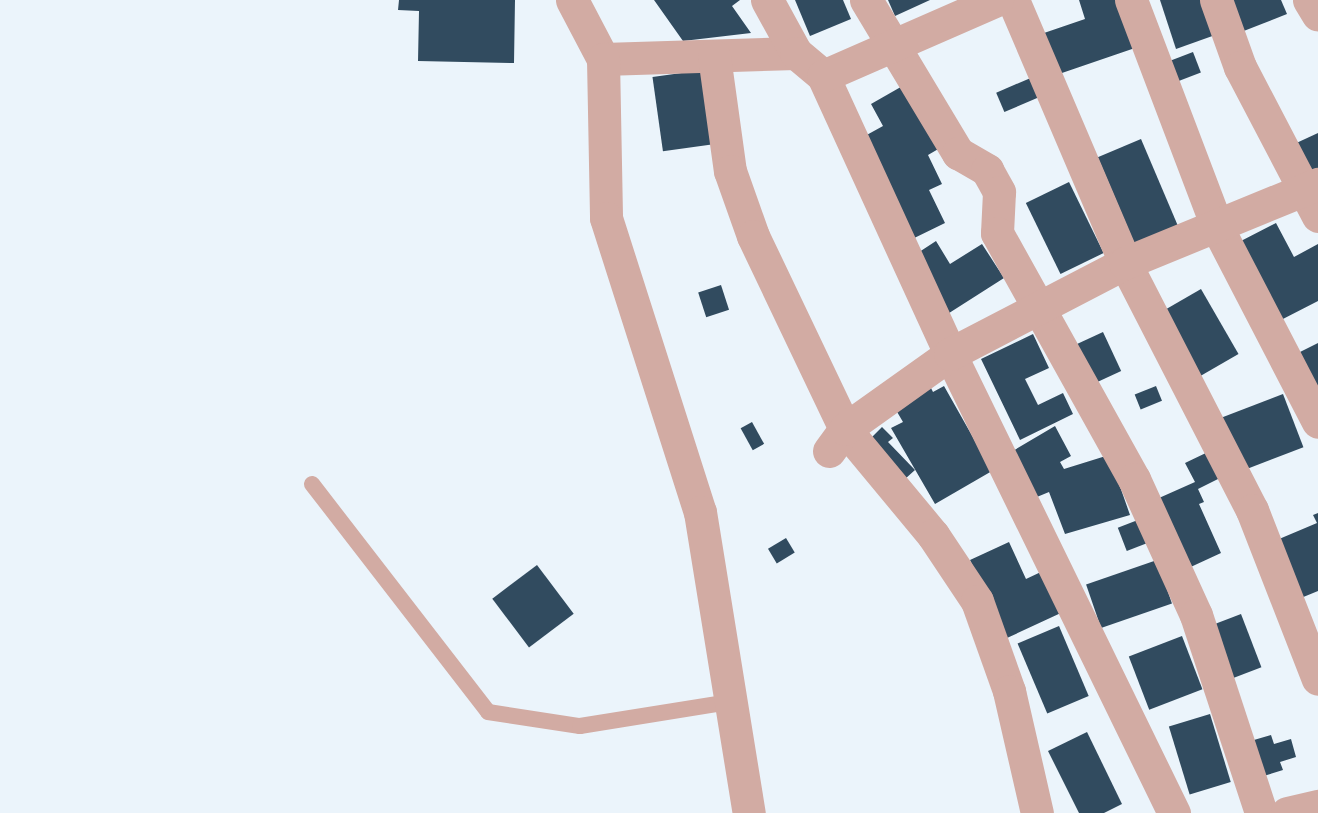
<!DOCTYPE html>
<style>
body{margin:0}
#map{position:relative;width:1318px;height:813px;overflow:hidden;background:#ebf4fb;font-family:Barlow,sans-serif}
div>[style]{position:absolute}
.building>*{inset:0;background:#314b5f;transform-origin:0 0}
.service>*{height:16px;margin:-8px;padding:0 8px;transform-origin:8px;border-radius:8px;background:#d2aba3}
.minor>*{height:33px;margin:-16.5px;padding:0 16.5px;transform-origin:16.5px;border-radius:16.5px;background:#d2aba3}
span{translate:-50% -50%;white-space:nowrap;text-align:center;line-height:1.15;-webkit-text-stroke:7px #ebf4fb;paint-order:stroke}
</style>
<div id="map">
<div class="building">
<div style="clip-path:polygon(399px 0,515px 0,514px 63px,418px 61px,419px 11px,398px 10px)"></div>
<div style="clip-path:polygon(654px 0,740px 0,732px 6px,751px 33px,683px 41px)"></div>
<div style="clip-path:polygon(795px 0,843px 0,851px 19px,810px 36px)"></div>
<div style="clip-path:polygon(888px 0,930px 0,895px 16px)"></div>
<div style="clip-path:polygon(1079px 0,1118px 0,1135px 48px,1059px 74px,1044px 33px,1085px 19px)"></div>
<div style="clip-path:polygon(1160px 0,1206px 0,1218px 34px,1176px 49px)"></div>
<div style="clip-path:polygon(1223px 0,1281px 0,1287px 14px,1236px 34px)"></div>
<div style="left:1193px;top:52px;width:22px;height:30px;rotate:69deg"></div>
<div style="left:703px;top:70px;width:75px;height:51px;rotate:82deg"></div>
<div style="left:1033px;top:77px;width:21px;height:40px;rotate:67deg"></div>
<div style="clip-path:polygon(906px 84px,940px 148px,928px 155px,942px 184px,929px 190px,945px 223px,902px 244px,854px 142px,883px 126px,871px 104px)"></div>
<div style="clip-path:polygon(1318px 133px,1318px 180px,1292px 145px)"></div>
<div style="left:1141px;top:139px;width:96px;height:47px;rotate:67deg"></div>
<div style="left:1069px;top:182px;width:79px;height:48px;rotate:64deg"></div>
<div style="clip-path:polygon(1276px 223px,1294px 257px,1318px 244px,1318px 301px,1279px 321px,1239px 242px)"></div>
<div style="clip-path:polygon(936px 241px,950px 264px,982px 244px,1004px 278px,946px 315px,910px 258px)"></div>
<div style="left:721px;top:285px;width:26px;height:24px;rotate:72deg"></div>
<div style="left:1201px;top:289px;width:75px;height:49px;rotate:60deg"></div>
<div style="left:1103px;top:332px;width:43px;height:34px;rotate:65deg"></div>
<div style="clip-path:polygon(1033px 334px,1049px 368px,1025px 379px,1038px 405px,1063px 393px,1073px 414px,1020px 440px,981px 359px)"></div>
<div style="clip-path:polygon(1318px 343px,1318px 393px,1300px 352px)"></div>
<div style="clip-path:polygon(929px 384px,933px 392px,944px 386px,992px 471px,935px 504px,891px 428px,903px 422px,893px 405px)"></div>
<div style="left:1156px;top:386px;width:16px;height:23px;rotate:68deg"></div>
<div style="left:1283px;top:394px;width:57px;height:69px;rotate:69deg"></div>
<div style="left:752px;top:422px;width:25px;height:13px;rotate:61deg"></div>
<div style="clip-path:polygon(1055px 426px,1071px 456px,1060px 462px,1064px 469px,1109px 455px,1130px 515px,1065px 534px,1049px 492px,1032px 499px,1006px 455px)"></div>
<div style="clip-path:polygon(882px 427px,893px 438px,888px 442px,915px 470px,905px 479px,868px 441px)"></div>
<div style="clip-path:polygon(1210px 451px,1222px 477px,1198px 489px,1204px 502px,1199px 504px,1221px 553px,1182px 571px,1150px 502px,1195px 482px,1185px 463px)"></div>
<div style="clip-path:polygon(1318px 513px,1318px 591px,1296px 600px,1272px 542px,1317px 523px,1313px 515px)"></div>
<div style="left:1143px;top:518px;width:25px;height:27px;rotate:69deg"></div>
<div style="left:786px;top:538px;width:17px;height:21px;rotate:59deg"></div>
<div style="clip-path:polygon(1009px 542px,1026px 579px,1043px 571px,1063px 612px,1007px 638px,970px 560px)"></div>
<div style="left:1157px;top:560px;width:46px;height:75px;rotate:71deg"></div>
<div style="left:537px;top:565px;width:61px;height:56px;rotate:53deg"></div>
<div style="left:1241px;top:614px;width:57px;height:35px;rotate:69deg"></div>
<div style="left:1059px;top:626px;width:76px;height:45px;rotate:67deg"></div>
<div style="left:1182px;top:636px;width:57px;height:57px;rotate:69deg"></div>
<div style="left:1210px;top:714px;width:71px;height:43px;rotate:73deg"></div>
<div style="clip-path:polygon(1087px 732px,1122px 804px,1104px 813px,1079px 813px,1048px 751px)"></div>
<div style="clip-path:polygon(1271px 735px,1274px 744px,1291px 739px,1296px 757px,1280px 762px,1283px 770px,1257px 778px,1247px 742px)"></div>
</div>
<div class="service">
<div style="left:312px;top:484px;width:288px;rotate:52.3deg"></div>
<div style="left:488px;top:712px;width:93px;rotate:8.7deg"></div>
<div style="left:580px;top:726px;width:152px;rotate:-9.1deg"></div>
</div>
<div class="minor">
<div style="left:572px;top:0;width:67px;rotate:62.3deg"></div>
<div style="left:603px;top:59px;width:193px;rotate:-1.8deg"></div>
<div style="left:767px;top:0;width:60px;rotate:61.3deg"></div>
<div style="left:796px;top:53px;width:35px;rotate:40deg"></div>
<div style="left:823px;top:76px;width:306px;rotate:65.4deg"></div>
<div style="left:950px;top:354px;width:511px;rotate:63.99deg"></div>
<div style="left:866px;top:0;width:179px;rotate:59deg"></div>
<div style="left:958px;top:153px;width:34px;rotate:30deg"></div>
<div style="left:987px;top:170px;width:25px;rotate:61deg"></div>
<div style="left:999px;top:192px;width:41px;rotate:92.8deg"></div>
<div style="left:997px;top:233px;width:282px;rotate:60.9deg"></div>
<div style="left:1134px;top:479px;width:149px;rotate:65.5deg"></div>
<div style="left:1196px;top:615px;width:208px;rotate:71.8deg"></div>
<div style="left:1013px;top:0;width:286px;rotate:66.9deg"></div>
<div style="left:1125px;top:263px;width:278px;rotate:62.8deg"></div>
<div style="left:1252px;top:510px;width:181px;rotate:68.7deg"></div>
<div style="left:1131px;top:0;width:245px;rotate:69.2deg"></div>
<div style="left:1218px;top:229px;width:217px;rotate:62.6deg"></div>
<div style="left:1216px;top:0;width:71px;rotate:70.3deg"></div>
<div style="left:1240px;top:67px;width:168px;rotate:62.4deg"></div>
<div style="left:1309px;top:0;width:17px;rotate:59deg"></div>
<div style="left:714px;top:56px;width:116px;rotate:82.1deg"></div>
<div style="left:730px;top:171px;width:69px;rotate:70.5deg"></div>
<div style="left:753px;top:236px;width:214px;rotate:64.5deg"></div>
<div style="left:845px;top:429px;width:138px;rotate:50.3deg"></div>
<div style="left:933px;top:535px;width:79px;rotate:56.3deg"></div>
<div style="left:977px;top:601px;width:96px;rotate:70.4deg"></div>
<div style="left:1009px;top:691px;width:125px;rotate:77.1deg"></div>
<div style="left:603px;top:59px;width:159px;rotate:88.9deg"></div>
<div style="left:606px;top:218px;width:309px;rotate:72.3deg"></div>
<div style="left:700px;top:512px;width:305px;rotate:80.8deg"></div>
<div style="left:823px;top:76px;width:190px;rotate:-23.6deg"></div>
<div style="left:829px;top:451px;width:27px;rotate:-54deg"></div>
<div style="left:845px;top:429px;width:129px;rotate:-35.5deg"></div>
<div style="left:950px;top:354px;width:197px;rotate:-27.5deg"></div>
<div style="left:1125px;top:263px;width:209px;rotate:-22.3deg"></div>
<div style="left:1287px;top:813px;width:32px;rotate:-13deg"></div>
</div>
</div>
